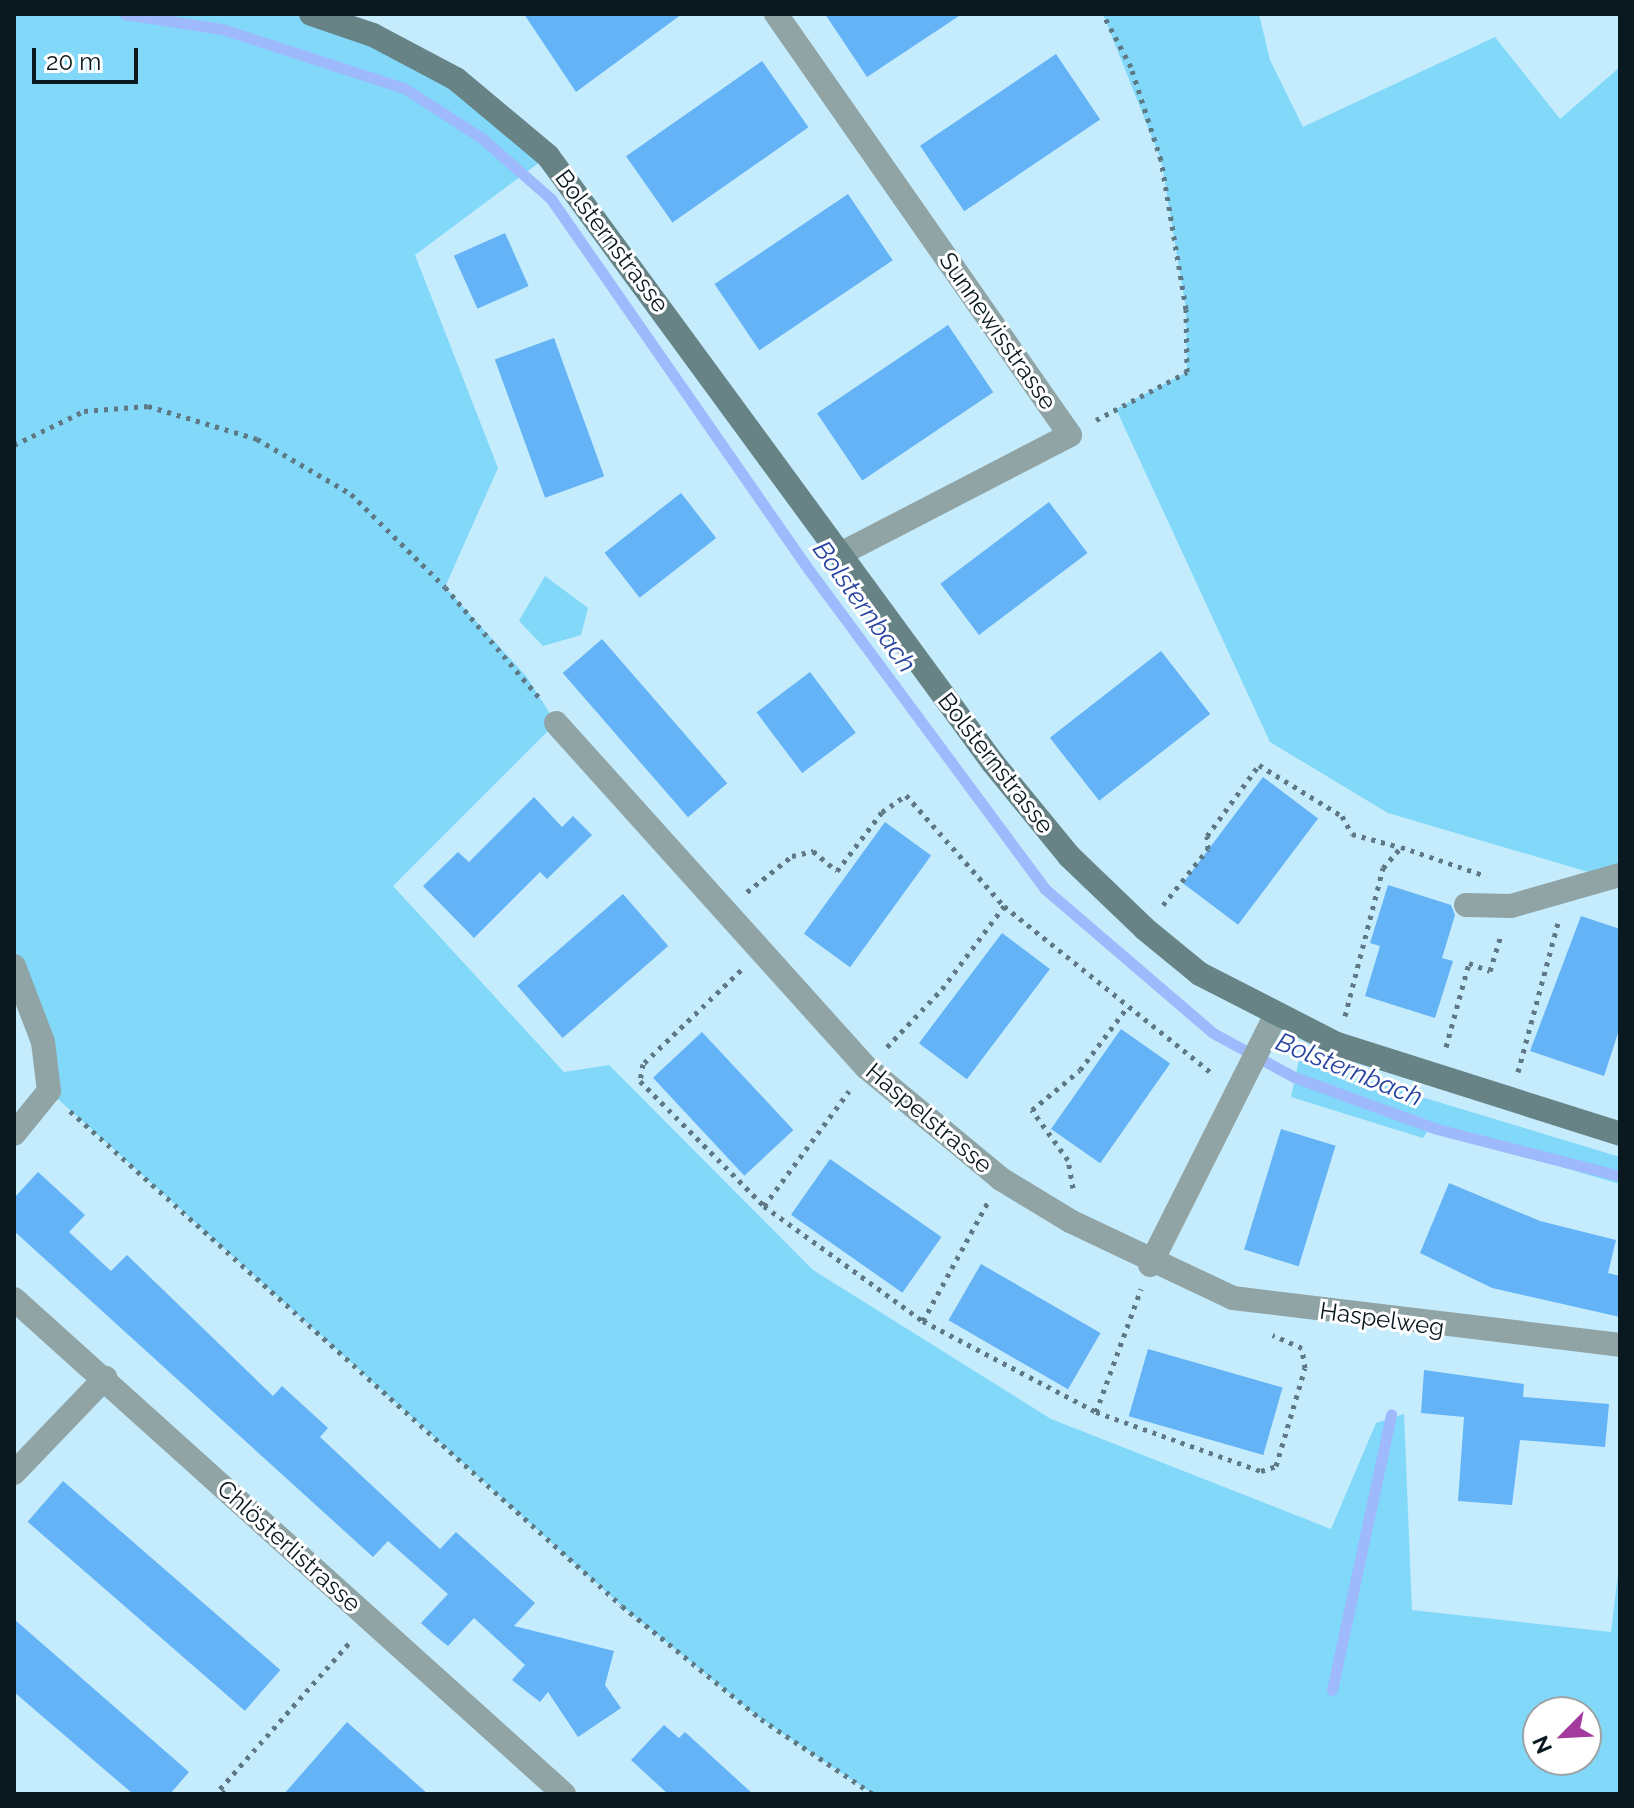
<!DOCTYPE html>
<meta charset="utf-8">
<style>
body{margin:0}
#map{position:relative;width:1634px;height:1808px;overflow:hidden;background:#c4ecfd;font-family:Raleway,sans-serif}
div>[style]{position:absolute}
.green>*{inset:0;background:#81d8f9}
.stream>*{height:11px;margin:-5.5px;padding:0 5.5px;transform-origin:5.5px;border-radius:5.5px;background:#9eb9fc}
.building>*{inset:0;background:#64b3f6;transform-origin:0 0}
.path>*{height:5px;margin-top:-2.5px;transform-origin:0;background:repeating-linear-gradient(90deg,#5f7984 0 4px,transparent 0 10px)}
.street>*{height:24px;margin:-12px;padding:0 12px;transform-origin:12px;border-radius:12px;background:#90a3a5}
.secondary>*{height:24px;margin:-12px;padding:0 12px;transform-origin:12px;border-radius:12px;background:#678386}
span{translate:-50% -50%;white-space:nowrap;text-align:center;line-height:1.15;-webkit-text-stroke:6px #fff;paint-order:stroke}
.street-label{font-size:24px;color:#0a191f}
.water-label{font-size:26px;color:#2945a2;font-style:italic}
.frame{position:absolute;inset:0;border:16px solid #0a191f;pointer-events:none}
.north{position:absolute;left:1522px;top:1696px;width:80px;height:80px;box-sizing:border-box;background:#fff;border:2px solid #9da3a5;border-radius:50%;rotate:246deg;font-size:22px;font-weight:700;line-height:32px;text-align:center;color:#0a191f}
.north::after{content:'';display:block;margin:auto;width:28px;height:36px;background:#a33a9d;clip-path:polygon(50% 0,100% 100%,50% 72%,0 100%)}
.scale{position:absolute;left:32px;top:48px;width:106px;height:36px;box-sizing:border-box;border:4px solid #0a191f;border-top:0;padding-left:10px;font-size:24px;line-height:28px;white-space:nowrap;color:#0a191f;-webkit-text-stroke:6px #fff;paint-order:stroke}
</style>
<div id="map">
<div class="green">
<div style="clip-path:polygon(evenodd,14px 14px,311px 14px,373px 35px,548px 156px,415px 255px,498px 468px,445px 587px,526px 676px,556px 723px,393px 886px,564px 1072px,609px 1065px,813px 1270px,1051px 1419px,1331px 1529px,1376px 1423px,1404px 1414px,1412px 1610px,1611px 1632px,1620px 1558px,1620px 1794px,873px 1794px,761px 1719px,622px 1606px,49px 1091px,14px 966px,14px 14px,1538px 1712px,1586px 1712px,1586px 1760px,1538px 1760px,1538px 1712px)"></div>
<div style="clip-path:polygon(1103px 14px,1259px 14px,1270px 60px,1303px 127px,1495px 37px,1560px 119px,1620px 67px,1620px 875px,1602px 876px,1388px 813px,1270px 742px,1116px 409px,1187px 372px,1186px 309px,1161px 160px)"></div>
<div style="clip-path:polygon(545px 576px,588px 608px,581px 635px,543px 646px,519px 621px)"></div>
<div style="clip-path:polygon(1299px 1060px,1620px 1157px,1620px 1184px,1429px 1129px,1423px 1138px,1291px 1097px)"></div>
</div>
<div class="stream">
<div style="left:125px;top:14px;width:98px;rotate:8.8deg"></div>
<div style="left:222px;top:29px;width:191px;rotate:18deg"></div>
<div style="left:404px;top:88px;width:94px;rotate:32.8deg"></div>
<div style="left:483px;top:139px;width:91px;rotate:41.4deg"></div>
<div style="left:551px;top:199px;width:452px;rotate:55.2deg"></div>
<div style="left:809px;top:570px;width:397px;rotate:53.5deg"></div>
<div style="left:1045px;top:889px;width:221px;rotate:40.6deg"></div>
<div style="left:1213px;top:1033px;width:92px;rotate:28.5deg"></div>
<div style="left:1294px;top:1077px;width:152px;rotate:20deg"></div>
<div style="left:1437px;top:1129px;width:189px;rotate:14.4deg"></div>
<div style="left:1332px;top:1690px;width:282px;rotate:-77.9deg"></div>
</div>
<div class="building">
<div style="clip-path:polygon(524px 14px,682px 14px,576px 92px)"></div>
<div style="clip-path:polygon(825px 14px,962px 14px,867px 77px)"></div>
<div style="left:1056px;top:54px;width:79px;height:164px;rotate:56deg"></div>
<div style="left:762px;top:61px;width:81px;height:166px;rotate:55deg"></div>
<div style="left:848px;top:194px;width:80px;height:161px;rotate:56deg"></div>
<div style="left:505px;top:233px;width:58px;height:56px;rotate:66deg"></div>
<div style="left:948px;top:325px;width:81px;height:158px;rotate:56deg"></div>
<div style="left:554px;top:338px;width:147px;height:63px;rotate:70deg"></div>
<div style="left:681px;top:493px;width:57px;height:97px;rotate:52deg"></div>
<div style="left:1049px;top:502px;width:64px;height:136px;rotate:53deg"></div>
<div style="left:602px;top:639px;width:191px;height:52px;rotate:49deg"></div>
<div style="left:1161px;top:651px;width:80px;height:141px;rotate:52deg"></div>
<div style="left:810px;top:672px;width:76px;height:67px;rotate:53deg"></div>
<div style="left:1263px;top:777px;width:69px;height:133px;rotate:37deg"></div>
<div style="clip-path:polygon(534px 797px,562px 827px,573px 816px,592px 835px,547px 879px,540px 872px,474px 938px,423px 886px,458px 852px,469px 862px)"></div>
<div style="left:885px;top:822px;width:57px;height:138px;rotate:36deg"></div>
<div style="clip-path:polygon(1388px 885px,1451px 905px,1455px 915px,1442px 958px,1453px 961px,1435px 1018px,1365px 996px,1380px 946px,1370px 943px)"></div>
<div style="left:623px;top:894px;width:69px;height:140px;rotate:49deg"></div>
<div style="clip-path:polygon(1581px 916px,1620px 929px,1620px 1027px,1604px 1076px,1530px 1051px)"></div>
<div style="left:1002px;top:933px;width:60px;height:138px;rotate:37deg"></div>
<div style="left:1121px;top:1029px;width:60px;height:122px;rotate:35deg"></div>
<div style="left:702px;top:1032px;width:134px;height:67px;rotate:47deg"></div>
<div style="left:1281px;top:1129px;width:57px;height:126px;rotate:17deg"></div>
<div style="left:830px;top:1159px;width:136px;height:68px;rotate:35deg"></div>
<div style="clip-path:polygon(38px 1172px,85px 1215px,69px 1232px,111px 1271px,127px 1255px,273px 1396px,282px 1386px,328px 1428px,320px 1437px,440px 1549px,456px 1532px,535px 1603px,514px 1626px,614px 1651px,605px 1685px,621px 1708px,578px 1737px,548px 1692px,540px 1702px,512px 1680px,525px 1665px,474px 1618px,448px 1646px,433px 1634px,421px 1623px,448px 1594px,388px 1541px,373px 1557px,14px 1231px,14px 1198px)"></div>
<div style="clip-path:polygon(1449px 1183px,1540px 1221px,1616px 1240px,1608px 1273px,1620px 1276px,1620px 1317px,1492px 1288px,1420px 1253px)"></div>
<div style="left:981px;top:1264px;width:138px;height:65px;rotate:30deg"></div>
<div style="left:1148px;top:1349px;width:140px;height:70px;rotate:16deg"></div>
<div style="clip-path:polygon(1424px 1370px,1524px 1384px,1523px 1397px,1609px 1404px,1605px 1447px,1520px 1440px,1512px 1505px,1458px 1501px,1464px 1417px,1421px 1413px)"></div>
<div style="left:63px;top:1481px;width:288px;height:54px;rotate:41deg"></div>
<div style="clip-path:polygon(14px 1619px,189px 1772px,170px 1794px,133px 1794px,14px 1692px)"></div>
<div style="clip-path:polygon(347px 1722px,428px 1794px,284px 1794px)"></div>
<div style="clip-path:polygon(664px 1725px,679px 1738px,685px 1732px,753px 1794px,668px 1794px,631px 1760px)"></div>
</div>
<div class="path">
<div style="left:1096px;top:420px;width:103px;rotate:-27.8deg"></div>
<div style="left:1187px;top:372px;width:63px;rotate:-90.9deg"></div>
<div style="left:1186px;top:309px;width:151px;rotate:-99.5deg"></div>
<div style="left:1161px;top:160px;width:98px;rotate:-107.9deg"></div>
<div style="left:1131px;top:67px;width:60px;rotate:-117.8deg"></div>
<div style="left:14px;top:445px;width:78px;rotate:-25.9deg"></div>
<div style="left:84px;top:411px;width:64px;rotate:-4.5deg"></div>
<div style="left:148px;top:406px;width:114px;rotate:16.8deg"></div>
<div style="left:257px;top:439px;width:109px;rotate:30.3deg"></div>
<div style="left:351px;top:494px;width:132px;rotate:44.7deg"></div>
<div style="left:445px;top:587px;width:150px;rotate:49.6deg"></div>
<div style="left:747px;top:892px;width:58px;rotate:-38.7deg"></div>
<div style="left:792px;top:856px;width:22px;rotate:-13deg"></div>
<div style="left:813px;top:851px;width:31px;rotate:40deg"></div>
<div style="left:837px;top:871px;width:74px;rotate:-52.7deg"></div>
<div style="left:882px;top:812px;width:29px;rotate:-35deg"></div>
<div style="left:906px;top:795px;width:148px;rotate:48.6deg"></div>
<div style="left:1004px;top:906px;width:268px;rotate:38.8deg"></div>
<div style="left:1163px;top:905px;width:72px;rotate:-51.2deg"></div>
<div style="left:1208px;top:849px;width:13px;rotate:-94deg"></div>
<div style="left:1207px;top:836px;width:88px;rotate:-53.8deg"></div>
<div style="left:1259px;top:765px;width:97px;rotate:31.6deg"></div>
<div style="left:1342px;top:816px;width:21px;rotate:61deg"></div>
<div style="left:1352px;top:834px;width:50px;rotate:15.2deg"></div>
<div style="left:741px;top:970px;width:136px;rotate:136.2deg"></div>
<div style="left:643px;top:1064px;width:17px;rotate:100deg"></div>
<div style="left:640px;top:1081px;width:176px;rotate:45.2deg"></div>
<div style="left:764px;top:1206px;width:196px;rotate:35.9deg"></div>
<div style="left:923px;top:1321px;width:195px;rotate:27.7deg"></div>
<div style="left:1096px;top:1412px;width:175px;rotate:19.7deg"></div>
<div style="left:1261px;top:1471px;width:16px;rotate:-18deg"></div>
<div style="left:1276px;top:1466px;width:102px;rotate:-73.5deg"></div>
<div style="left:1305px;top:1368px;width:20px;rotate:-99deg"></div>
<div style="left:1302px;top:1348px;width:32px;rotate:-156deg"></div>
<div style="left:1345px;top:1016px;width:153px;rotate:-75.6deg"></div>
<div style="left:1383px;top:868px;width:28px;rotate:-49deg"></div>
<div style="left:1401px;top:847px;width:90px;rotate:18.8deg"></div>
<div style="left:887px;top:1047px;width:80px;rotate:-46.5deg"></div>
<div style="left:942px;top:989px;width:104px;rotate:-53.2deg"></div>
<div style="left:1446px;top:1047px;width:87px;rotate:-74.7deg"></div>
<div style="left:1469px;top:963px;width:22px;rotate:21deg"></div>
<div style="left:1490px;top:971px;width:37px;rotate:-73deg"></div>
<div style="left:1518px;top:1072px;width:154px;rotate:-75deg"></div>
<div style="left:70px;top:1111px;width:741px;rotate:41.88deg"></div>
<div style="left:622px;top:1606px;width:179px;rotate:39.1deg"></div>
<div style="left:761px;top:1719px;width:135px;rotate:33.8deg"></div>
<div style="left:1073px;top:1188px;width:28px;rotate:-100deg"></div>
<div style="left:1068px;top:1160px;width:62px;rotate:-125.8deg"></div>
<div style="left:1032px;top:1110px;width:62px;rotate:-39.8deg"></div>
<div style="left:1080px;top:1070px;width:76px;rotate:-53deg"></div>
<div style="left:764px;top:1206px;width:143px;rotate:-53.5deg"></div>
<div style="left:923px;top:1321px;width:136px;rotate:-61.4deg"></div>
<div style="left:1096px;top:1412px;width:131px;rotate:-69.9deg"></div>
<div style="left:225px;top:1794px;width:7px;rotate:-135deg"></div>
<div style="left:220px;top:1789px;width:198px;rotate:-48.5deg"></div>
</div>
<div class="street">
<div style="left:776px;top:14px;width:513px;rotate:55.07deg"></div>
<div style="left:1070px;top:435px;width:259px;rotate:152.6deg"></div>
<div style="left:556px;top:723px;width:464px;rotate:48deg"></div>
<div style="left:867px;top:1068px;width:174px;rotate:39.6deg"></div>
<div style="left:1001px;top:1179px;width:81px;rotate:31.3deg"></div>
<div style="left:1070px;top:1221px;width:180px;rotate:25.3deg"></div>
<div style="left:1233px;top:1298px;width:390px;rotate:6.9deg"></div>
<div style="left:1466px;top:905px;width:45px;rotate:1.3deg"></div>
<div style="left:1511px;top:906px;width:113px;rotate:-15.9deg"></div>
<div style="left:14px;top:966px;width:81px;rotate:69.1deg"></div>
<div style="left:43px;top:1042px;width:49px;rotate:83deg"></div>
<div style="left:49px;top:1091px;width:55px;rotate:129.1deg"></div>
<div style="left:1150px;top:1265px;width:279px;rotate:-63.3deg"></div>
<div style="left:14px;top:1299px;width:740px;rotate:41.99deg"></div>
<div style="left:14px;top:1473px;width:132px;rotate:-46.2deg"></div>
</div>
<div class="secondary">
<div style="left:311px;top:14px;width:65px;rotate:18.7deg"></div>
<div style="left:373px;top:35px;width:94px;rotate:27.9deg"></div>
<div style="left:456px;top:79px;width:120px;rotate:39.9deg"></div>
<div style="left:548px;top:156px;width:753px;rotate:53.75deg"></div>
<div style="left:993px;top:763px;width:120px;rotate:50.7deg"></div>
<div style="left:1069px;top:856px;width:105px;rotate:43.8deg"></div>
<div style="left:1145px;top:929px;width:71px;rotate:39.3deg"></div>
<div style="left:1200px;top:974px;width:154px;rotate:27.1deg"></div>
<div style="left:1337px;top:1044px;width:297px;rotate:17.6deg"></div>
</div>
<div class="street-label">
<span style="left:612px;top:241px;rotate:53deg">Bolsternstrasse</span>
<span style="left:998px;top:331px;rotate:55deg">Sunnewisstrasse</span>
<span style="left:996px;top:763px;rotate:52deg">Bolsternstrasse</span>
<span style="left:929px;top:1118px;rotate:40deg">Haspelstrasse</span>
<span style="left:1382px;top:1319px;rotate:8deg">Haspelweg</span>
<span style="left:289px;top:1546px;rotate:42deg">Chlösterlistrasse</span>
</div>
<div class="water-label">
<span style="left:864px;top:607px;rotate:54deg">Bolsternbach</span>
<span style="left:1349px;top:1070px;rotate:22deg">Bolsternbach</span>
</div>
<div class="frame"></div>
<div class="north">N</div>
<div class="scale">20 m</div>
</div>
